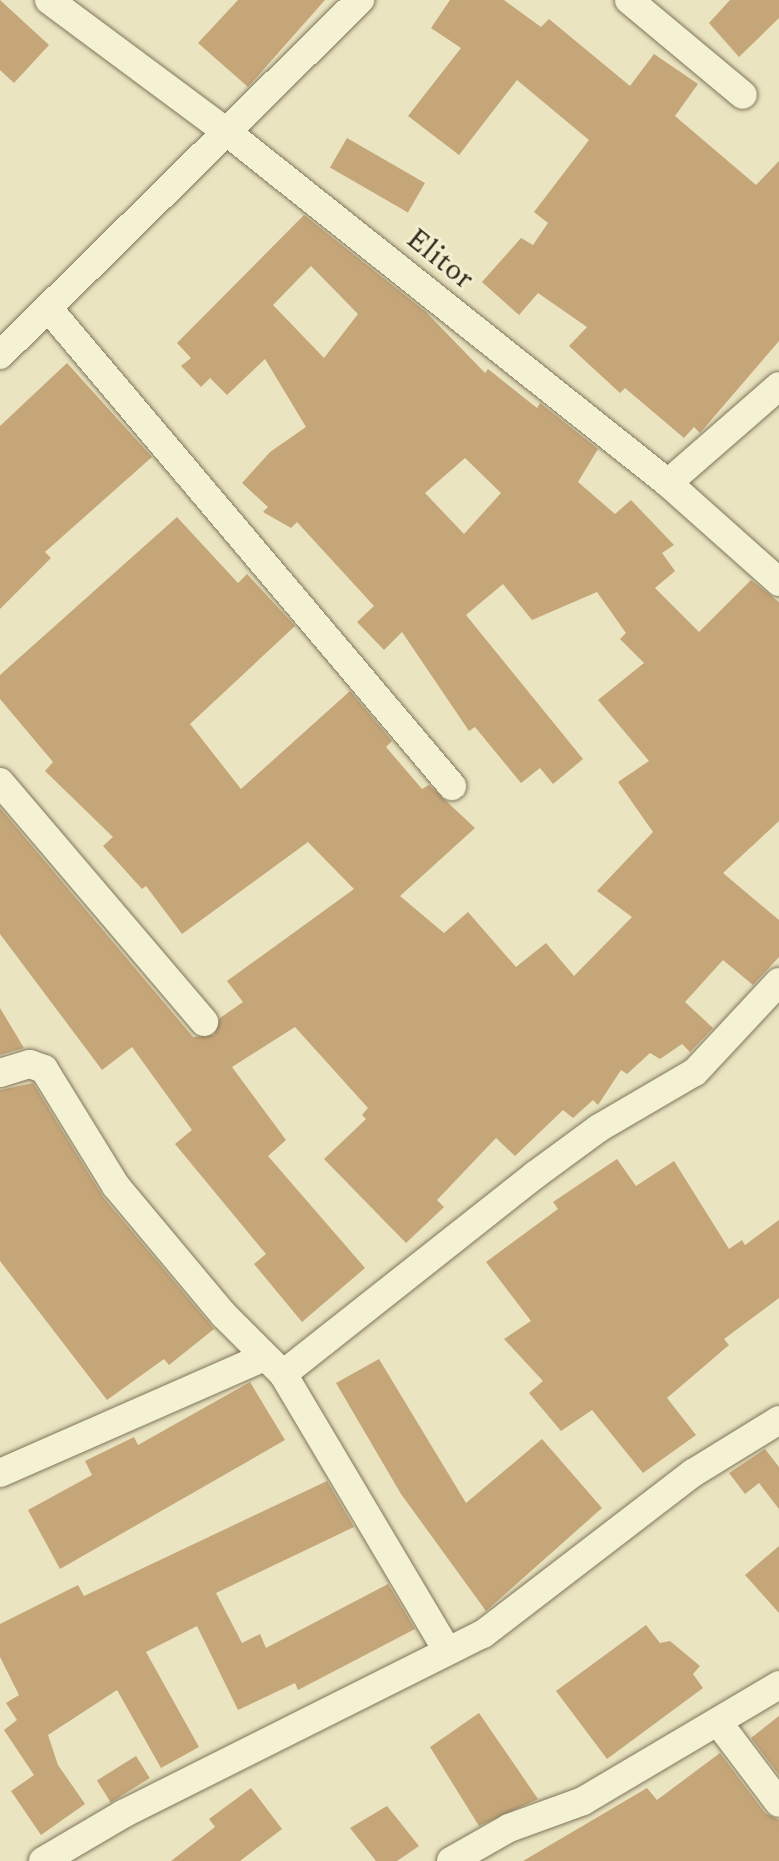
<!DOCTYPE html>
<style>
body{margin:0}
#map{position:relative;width:779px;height:1861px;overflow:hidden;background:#eae4c1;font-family:Spectral,serif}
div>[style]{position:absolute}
.building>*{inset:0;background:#c5a679;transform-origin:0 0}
.roads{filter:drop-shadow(0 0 2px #81765a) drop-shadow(0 0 2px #81765a)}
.minor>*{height:28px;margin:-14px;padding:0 14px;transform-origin:14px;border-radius:14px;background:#f5f1d3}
span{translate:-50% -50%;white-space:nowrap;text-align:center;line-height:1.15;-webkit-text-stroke:6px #f2eed0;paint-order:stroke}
.street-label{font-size:30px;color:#322b1d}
</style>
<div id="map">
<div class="building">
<div style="clip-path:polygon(0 0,49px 45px,14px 83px,0 70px)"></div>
<div style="clip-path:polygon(238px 0,325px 0,248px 87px,198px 43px)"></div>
<div style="clip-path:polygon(450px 0,504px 0,541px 27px,549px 19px,630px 86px,654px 54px,698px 84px,675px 116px,756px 185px,779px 161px,779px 341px,700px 433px,694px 427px,684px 438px,625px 388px,620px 393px,569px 346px,587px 327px,538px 293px,519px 315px,482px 282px,521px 238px,533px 245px,548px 223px,534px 212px,589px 140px,517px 80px,459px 155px,408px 116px,461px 48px,431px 28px)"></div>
<div style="clip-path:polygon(730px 0,779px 0,779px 18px,739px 57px,709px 23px)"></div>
<div style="left:347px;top:138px;width:90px;height:34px;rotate:30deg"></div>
<div style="clip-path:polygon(evenodd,304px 215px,426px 312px,485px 373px,488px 369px,537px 408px,540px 403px,598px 449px,578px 482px,615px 514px,631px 500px,674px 545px,662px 553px,675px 571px,655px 588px,699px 632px,751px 580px,779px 602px,779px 821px,723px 873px,779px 920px,779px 957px,753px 985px,723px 960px,685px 1002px,713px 1028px,690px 1052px,682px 1044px,660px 1059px,650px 1053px,627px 1074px,621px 1070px,598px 1105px,593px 1100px,573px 1118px,563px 1110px,515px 1156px,496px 1138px,437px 1200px,444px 1207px,406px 1243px,324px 1159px,366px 1119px,362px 1115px,368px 1108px,295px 1027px,232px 1067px,286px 1140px,268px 1156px,365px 1268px,302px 1322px,254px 1264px,266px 1254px,175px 1144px,192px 1130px,132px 1047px,102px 1070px,0 934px,0 808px,193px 1037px,214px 1035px,220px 1018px,243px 1002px,227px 981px,354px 889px,308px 842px,182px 934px,146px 886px,142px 889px,103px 846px,113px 837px,45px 771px,53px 762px,0 699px,0 675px,177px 517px,238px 583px,247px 574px,295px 626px,190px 724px,241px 789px,350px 691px,392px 741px,386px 747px,422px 789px,429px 785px,475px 828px,400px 896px,444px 933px,468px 912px,516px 967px,546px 943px,574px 976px,632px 917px,597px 891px,653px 832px,618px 782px,649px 761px,598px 700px,644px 663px,620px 639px,626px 633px,597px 592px,532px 620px,503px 584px,466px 615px,583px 759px,553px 784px,540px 768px,521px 783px,475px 727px,469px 731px,402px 632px,384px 650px,357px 622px,374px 606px,297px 522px,291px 528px,263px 512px,268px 507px,242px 483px,270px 452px,306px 427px,265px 359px,227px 395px,210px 378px,201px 387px,181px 366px,191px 358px,177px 343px,304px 215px,311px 266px,358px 314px,324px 358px,273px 305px,311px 266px,304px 215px,465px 458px,501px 493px,464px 534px,425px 493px,465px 458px)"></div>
<div style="clip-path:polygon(67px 363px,152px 457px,45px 552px,51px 558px,0 609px,0 426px)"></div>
<div style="clip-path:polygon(0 1008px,24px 1048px,0 1055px)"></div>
<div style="clip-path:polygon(33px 1083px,103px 1197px,214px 1329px,169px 1365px,164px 1359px,107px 1400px,0 1261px,0 1090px)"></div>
<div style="clip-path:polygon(617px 1159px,636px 1186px,674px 1161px,729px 1249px,742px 1240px,745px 1245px,779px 1220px,779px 1298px,724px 1339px,729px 1345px,667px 1398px,696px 1435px,643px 1473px,592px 1410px,561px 1431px,529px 1393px,543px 1381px,504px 1339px,531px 1321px,486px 1262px,558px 1209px,553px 1202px)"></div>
<div style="clip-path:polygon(379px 1359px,466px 1503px,542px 1439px,602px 1508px,486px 1611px,401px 1494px,336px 1383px)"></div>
<div style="clip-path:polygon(250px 1382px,285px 1440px,60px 1569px,28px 1510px,92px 1475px,85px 1461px,134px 1437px,138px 1445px)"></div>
<div style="clip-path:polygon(765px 1449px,779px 1467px,779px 1509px,759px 1483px,745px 1494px,729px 1473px)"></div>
<div style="clip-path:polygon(327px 1481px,354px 1527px,216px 1593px,242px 1643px,260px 1634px,266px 1648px,388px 1584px,415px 1629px,298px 1690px,295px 1683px,238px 1710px,197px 1626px,146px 1652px,199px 1747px,161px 1768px,117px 1690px,48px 1735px,58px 1765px,85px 1804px,41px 1835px,11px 1791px,34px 1775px,4px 1730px,17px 1720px,6px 1703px,19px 1695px,0 1657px,0 1624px,78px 1585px,84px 1596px)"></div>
<div style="clip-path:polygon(779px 1546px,779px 1613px,745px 1575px)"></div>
<div style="clip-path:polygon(646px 1625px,660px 1643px,670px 1641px,700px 1666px,693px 1674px,703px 1688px,607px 1759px,556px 1691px)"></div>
<div style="clip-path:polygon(479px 1713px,538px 1799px,479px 1826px,430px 1747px)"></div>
<div style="clip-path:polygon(779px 1716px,779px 1775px,751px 1738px)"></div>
<div style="clip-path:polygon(720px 1753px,765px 1813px,779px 1820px,779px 1861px,523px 1861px,647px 1788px,657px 1800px)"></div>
<div style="left:136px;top:1756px;width:26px;height:46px;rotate:58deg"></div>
<div style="clip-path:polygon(251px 1788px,282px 1829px,240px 1861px,171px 1861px,215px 1827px,209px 1819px)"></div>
<div style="clip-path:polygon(387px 1806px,419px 1846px,397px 1861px,376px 1861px,350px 1828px)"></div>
</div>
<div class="roads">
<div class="minor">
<div style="left:49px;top:0;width:222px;rotate:36.6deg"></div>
<div style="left:227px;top:132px;width:564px;rotate:38.52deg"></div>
<div style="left:668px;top:483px;width:149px;rotate:41.7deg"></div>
<div style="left:629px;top:0;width:148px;rotate:39.8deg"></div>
<div style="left:48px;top:308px;width:626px;rotate:49.8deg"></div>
<div style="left:0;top:355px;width:506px;rotate:-44.6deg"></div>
<div style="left:668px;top:483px;width:147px;rotate:-41.1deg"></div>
<div style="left:0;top:782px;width:315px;rotate:49.6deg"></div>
<div style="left:0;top:1073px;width:31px;rotate:-17deg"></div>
<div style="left:30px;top:1064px;width:15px;rotate:20deg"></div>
<div style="left:44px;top:1069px;width:137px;rotate:58.4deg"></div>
<div style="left:116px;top:1186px;width:168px;rotate:50.1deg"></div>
<div style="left:224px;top:1315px;width:83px;rotate:45deg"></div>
<div style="left:283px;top:1374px;width:321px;rotate:59.3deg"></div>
<div style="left:283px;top:1374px;width:321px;rotate:-38.3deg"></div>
<div style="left:535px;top:1175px;width:79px;rotate:-36.3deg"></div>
<div style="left:599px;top:1128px;width:111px;rotate:-30.3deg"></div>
<div style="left:695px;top:1072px;width:123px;rotate:-47deg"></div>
<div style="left:0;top:1473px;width:288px;rotate:-23.7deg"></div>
<div style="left:718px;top:1722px;width:101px;rotate:53deg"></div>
<div style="left:43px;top:1861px;width:93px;rotate:-30.4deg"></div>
<div style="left:123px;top:1814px;width:402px;rotate:-26.6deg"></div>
<div style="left:483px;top:1634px;width:265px;rotate:-37.5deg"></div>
<div style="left:693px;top:1473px;width:101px;rotate:-31.6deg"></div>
<div style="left:451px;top:1861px;width:67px;rotate:-29.6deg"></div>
<div style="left:509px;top:1828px;width:79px;rotate:-20deg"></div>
<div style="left:583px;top:1801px;width:228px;rotate:-30.6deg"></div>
</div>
</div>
<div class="street-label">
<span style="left:440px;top:259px;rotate:39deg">Elitor</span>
</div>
</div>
